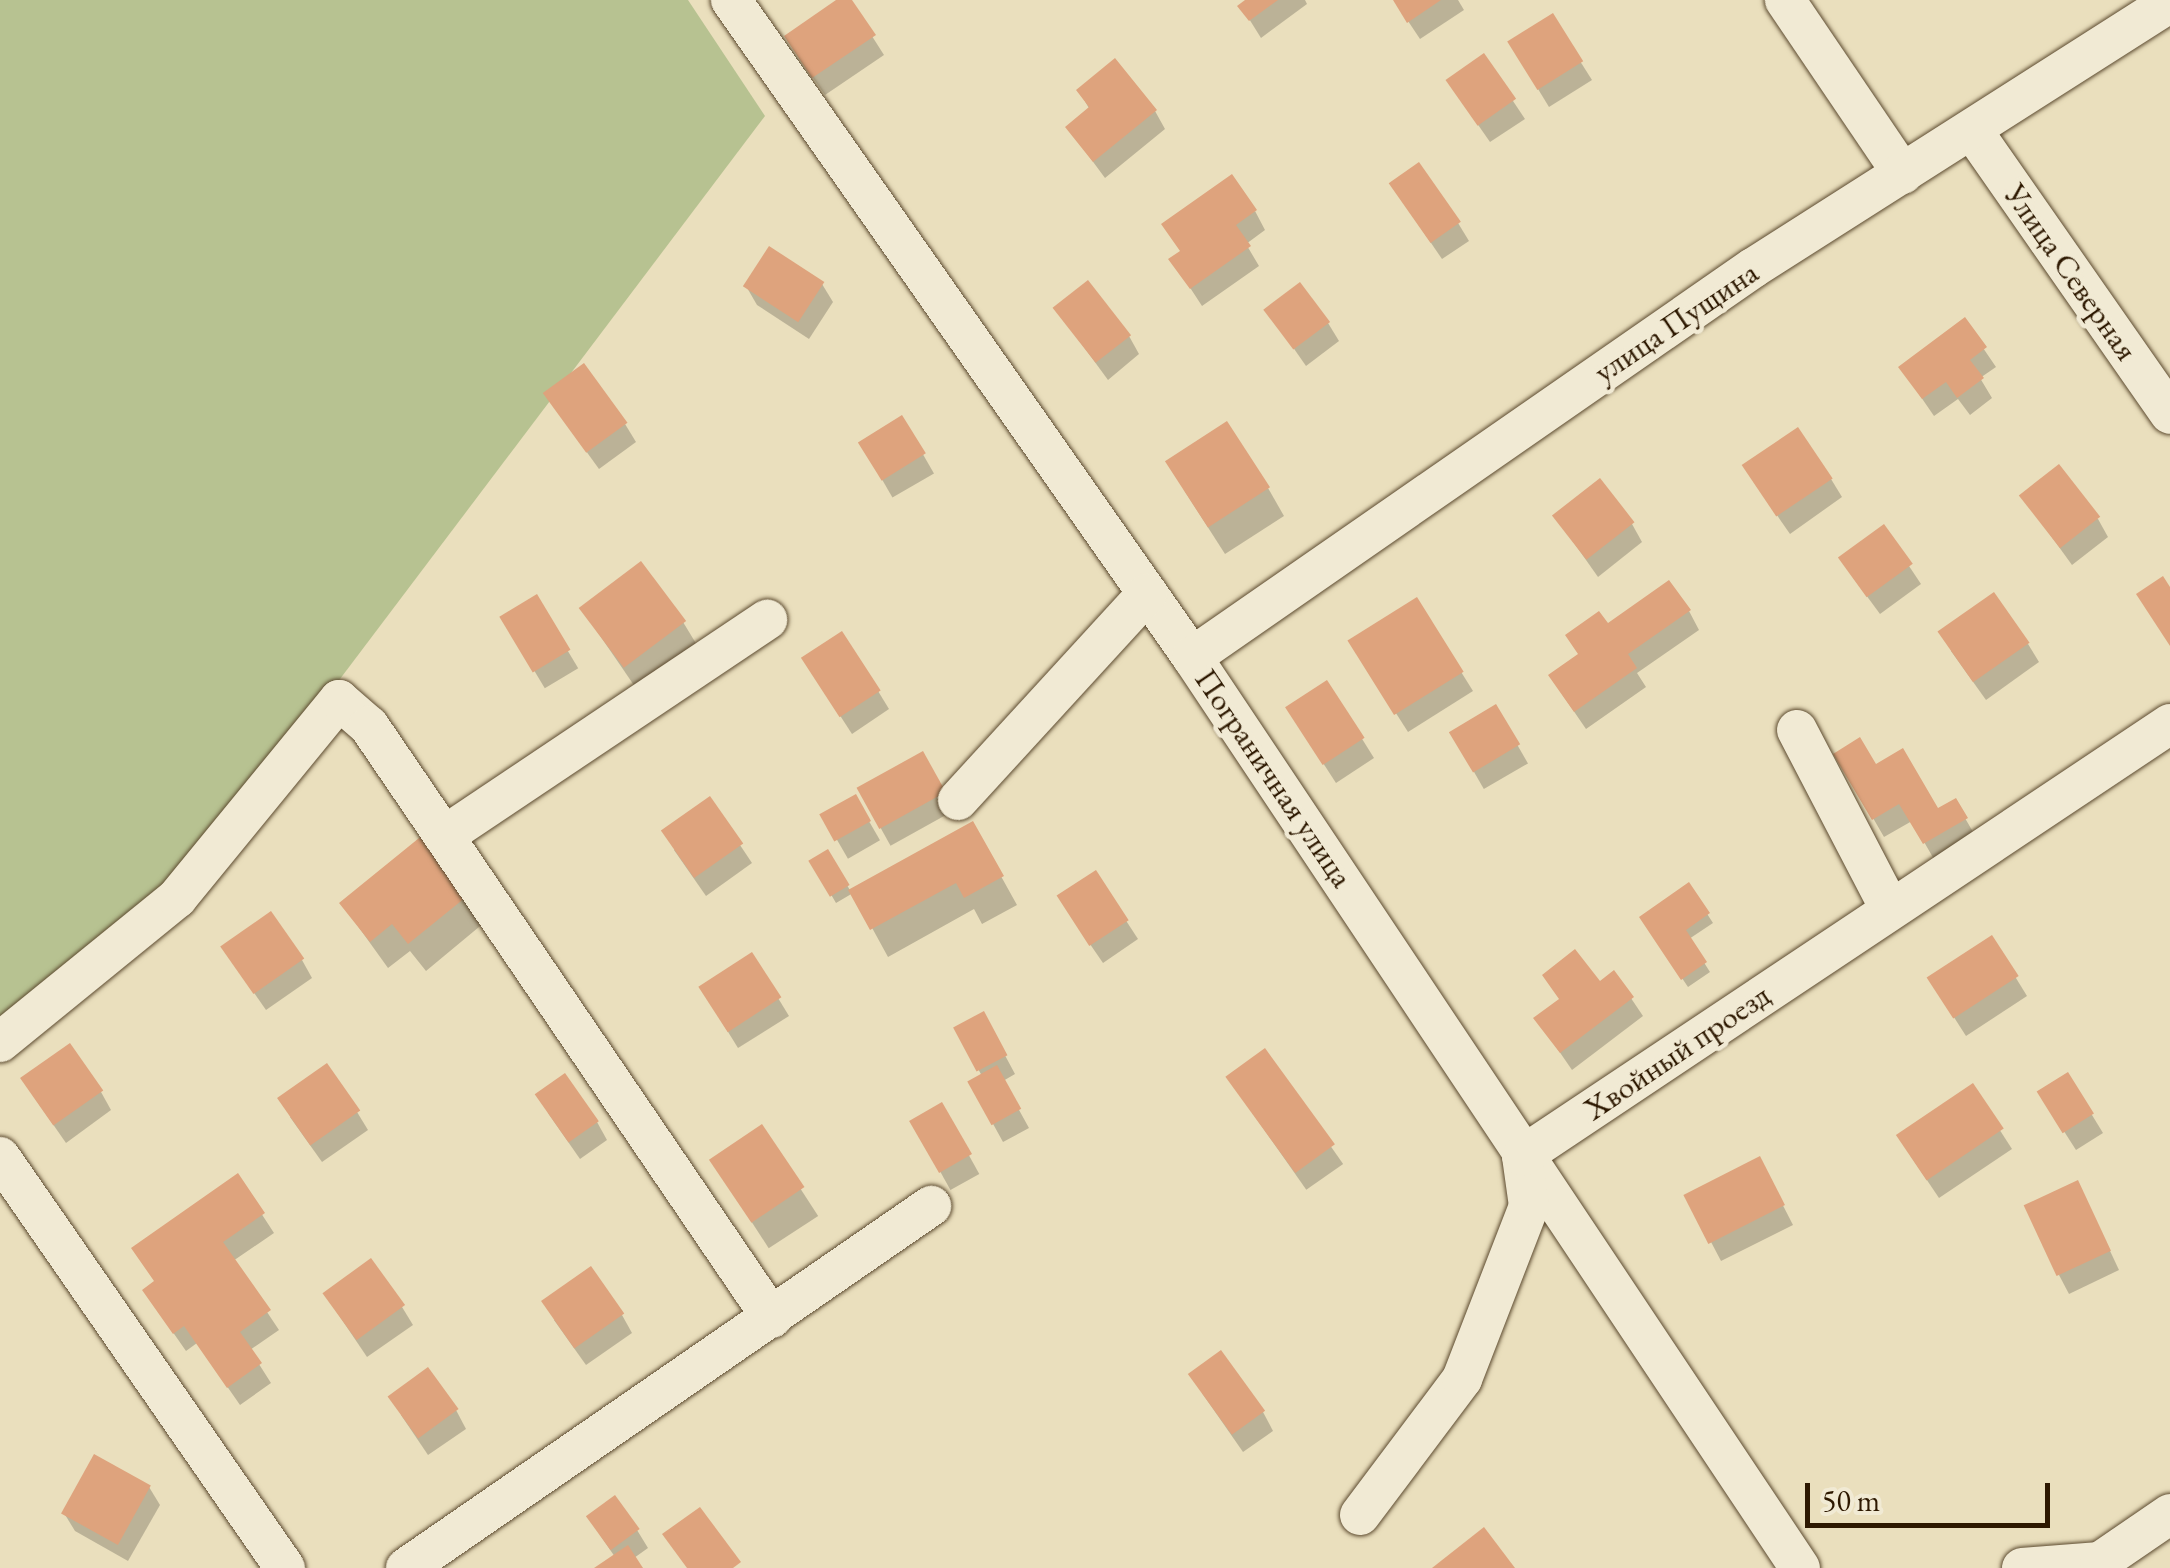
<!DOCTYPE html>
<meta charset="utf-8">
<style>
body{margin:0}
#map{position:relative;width:2170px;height:1568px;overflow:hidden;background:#eadfbd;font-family:"EB Garamond",serif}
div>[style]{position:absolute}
.green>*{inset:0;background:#b7c291}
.shadow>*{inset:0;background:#0003;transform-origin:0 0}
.building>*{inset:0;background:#dea37d;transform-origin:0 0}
.roads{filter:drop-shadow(0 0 2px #5c4a2f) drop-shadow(0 0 2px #5c4a2f)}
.minor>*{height:40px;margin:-20px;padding:0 20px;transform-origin:20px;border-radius:20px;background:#f1ead4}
span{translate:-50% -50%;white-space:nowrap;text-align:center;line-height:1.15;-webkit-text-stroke:9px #f1ead4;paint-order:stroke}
.street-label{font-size:32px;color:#2d1800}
.scale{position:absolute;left:1805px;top:1483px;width:245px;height:45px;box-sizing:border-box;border:5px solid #2d1800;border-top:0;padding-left:12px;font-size:30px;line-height:35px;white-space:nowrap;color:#2d1800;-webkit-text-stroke:8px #f1ead4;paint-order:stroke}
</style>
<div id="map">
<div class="green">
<div style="clip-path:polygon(0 0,688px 0,765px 116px,226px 830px,0 1026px)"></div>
</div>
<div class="shadow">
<div style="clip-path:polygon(841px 0,849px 0,884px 55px,825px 95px,797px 55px)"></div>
<div style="clip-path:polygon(1250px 0,1305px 0,1307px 4px,1261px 38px,1241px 6px)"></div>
<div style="clip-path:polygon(1394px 0,1458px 0,1464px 10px,1420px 39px)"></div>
<div style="clip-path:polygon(1552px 17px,1592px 80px,1549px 107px,1521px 61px)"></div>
<div style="clip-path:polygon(1483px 56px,1525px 119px,1490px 142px,1460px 99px)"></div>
<div style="clip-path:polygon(1079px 91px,1155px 111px,1165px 129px,1105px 178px,1068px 128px,1090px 110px)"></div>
<div style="clip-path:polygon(1403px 202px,1458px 223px,1469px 241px,1442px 259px)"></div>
<div style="clip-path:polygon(1255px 211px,1265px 230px,1246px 244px,1259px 266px,1202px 306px,1172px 260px)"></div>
<div style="clip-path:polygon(822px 284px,833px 302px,809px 339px,757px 305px,746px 286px)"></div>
<div style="clip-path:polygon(1056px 309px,1129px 336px,1139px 354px,1108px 380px)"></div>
<div style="clip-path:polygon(1267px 310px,1328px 323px,1339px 341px,1306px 366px)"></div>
<div style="clip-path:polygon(1964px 320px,1996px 367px,1980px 378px,1992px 398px,1970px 415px,1958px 399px,1934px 416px,1901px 368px)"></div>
<div style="clip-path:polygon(557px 411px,625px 424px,636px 442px,599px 469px)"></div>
<div style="left:902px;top:418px;width:64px;height:48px;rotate:60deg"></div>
<div style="clip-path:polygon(1831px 479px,1842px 497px,1790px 534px,1756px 485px)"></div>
<div style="clip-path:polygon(1268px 488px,1284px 516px,1225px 554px,1184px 490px)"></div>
<div style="clip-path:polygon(2022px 496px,2098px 519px,2108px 537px,2072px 565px)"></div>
<div style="clip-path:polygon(1555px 516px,1632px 524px,1642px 542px,1598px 577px)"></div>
<div style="clip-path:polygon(1883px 527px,1921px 584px,1880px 614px,1852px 576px)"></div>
<div style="left:536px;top:598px;width:82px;height:39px;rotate:59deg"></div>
<div style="clip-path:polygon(1416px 600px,1473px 691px,1408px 732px,1362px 660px)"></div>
<div style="clip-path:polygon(581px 608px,683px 622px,700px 650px,640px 694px)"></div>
<div style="clip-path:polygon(1689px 611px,1699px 630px,1637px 673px,1646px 687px,1586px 729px,1562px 694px,1580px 656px,1608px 627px)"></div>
<div style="clip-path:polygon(2028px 644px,2039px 662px,1986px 700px,1951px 651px)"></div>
<div style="clip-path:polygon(815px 677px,878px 691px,889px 709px,852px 734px)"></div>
<div style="clip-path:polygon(1327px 683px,1374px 758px,1336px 783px,1299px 726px)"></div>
<div style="left:1496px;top:708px;width:64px;height:51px;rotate:60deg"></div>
<div style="left:922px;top:754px;width:65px;height:72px;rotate:61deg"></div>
<div style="clip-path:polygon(1836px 754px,1875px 767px,1938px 812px,1955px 801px,1976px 837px,1935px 861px,1912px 821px,1884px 837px)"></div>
<div style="left:855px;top:797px;width:50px;height:37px;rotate:60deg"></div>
<div style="clip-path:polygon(710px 800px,752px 863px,706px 896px,674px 850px)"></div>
<div style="clip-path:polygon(972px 824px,1017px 905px,982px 924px,974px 909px,888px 957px,853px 893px,836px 903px,812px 862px,828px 852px,851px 892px)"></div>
<div style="clip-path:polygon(423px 838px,485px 922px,426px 971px,410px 951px,388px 968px,342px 904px)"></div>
<div style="clip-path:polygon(1095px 873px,1138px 939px,1103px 963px,1070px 915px)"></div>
<div style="clip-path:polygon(1689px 886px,1713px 923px,1689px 939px,1710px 972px,1688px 987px,1647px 926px)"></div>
<div style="clip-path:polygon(1992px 939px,2027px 996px,1966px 1036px,1941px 997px)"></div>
<div style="clip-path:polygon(302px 960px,312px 978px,266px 1010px,234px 964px)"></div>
<div style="clip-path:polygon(1614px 973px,1643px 1016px,1572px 1070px,1537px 1019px)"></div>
<div style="clip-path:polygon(778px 998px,789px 1016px,738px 1048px,712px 1006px)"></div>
<div style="clip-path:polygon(956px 1029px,993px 1033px,1015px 1074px,1003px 1081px,1029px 1128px,1003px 1142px,970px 1082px,982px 1076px)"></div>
<div style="left:1264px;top:1051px;width:138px;height:45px;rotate:55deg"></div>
<div style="clip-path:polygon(1972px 1087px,2012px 1149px,1939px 1198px,1910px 1155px)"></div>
<div style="clip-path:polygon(101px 1092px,111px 1110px,66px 1143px,34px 1097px)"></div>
<div style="left:941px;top:1105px;width:79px;height:33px;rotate:61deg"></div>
<div style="clip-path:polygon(2051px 1111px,2092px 1115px,2103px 1133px,2076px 1150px)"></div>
<div style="clip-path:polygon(357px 1112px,368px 1130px,322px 1162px,290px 1117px)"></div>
<div style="clip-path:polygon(548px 1113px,597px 1122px,607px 1140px,580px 1159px)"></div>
<div style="left:761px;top:1128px;width:105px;height:59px;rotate:57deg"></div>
<div style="clip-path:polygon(237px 1176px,274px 1233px,233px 1261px,279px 1330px,250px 1350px,271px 1383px,240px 1405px,197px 1343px,186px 1351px,156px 1308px,156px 1283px)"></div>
<div style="clip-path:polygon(1769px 1178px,1793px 1225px,1721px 1261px,1687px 1196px)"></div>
<div style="clip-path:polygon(2087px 1202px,2119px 1270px,2069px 1294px,2059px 1275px)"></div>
<div style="clip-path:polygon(402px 1307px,413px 1325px,367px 1357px,336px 1311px)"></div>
<div style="clip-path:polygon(622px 1315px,632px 1333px,586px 1365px,554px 1320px)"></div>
<div style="clip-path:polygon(1202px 1393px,1263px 1412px,1273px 1431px,1243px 1452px)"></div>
<div style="clip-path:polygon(456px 1410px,466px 1429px,428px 1455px,401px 1415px)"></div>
<div style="clip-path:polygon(149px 1487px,160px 1505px,128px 1561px,75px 1531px,64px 1513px)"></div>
<div style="clip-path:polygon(637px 1530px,648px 1548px,634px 1558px,640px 1568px,599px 1568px,615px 1557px,600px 1535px)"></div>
</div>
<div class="building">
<div style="clip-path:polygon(836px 0,852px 0,876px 35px,812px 78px,784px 36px)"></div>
<div style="clip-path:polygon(1245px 0,1278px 0,1249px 21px,1237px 6px)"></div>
<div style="clip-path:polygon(1393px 0,1441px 0,1407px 23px)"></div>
<div style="left:1553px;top:13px;width:57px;height:54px;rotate:58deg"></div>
<div style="left:1484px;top:53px;width:56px;height:47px;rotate:55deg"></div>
<div style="clip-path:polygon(1115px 58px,1157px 110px,1093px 162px,1065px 127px,1089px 107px,1076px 90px)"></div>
<div style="left:1419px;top:162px;width:73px;height:37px;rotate:55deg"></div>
<div style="clip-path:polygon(1232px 174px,1257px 210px,1236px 225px,1251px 246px,1190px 289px,1168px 259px,1180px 251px,1161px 224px)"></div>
<div style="left:769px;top:246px;width:66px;height:48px;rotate:33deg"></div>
<div style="left:1088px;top:280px;width:70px;height:45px;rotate:52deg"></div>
<div style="left:1300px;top:282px;width:50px;height:46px;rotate:53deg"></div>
<div style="clip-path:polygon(1965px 317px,1987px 347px,1970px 360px,1984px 378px,1957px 398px,1946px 382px,1922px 399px,1898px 367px)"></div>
<div style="left:584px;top:363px;width:74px;height:51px;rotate:54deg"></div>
<div style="left:902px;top:415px;width:45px;height:52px;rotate:58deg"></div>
<div style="left:1227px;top:421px;width:79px;height:74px;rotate:57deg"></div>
<div style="left:1798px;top:427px;width:62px;height:68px;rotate:56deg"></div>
<div style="left:2059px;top:464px;width:67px;height:51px;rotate:52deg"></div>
<div style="left:1600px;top:478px;width:56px;height:61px;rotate:52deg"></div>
<div style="left:1884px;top:524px;width:49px;height:57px;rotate:54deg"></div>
<div style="left:641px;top:561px;width:75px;height:78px;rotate:53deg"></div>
<div style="clip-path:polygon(2163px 576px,2170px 587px,2170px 646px,2136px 594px)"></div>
<div style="clip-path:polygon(1669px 580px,1691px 610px,1628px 654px,1637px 668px,1574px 712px,1548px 675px,1578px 654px,1565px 635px,1599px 611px,1608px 623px)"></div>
<div style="left:1994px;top:592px;width:62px;height:69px;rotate:55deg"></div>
<div style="left:537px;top:594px;width:65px;height:44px;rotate:59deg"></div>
<div style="left:1417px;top:597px;width:88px;height:82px;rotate:58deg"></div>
<div style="left:842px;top:631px;width:71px;height:49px;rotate:57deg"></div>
<div style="left:1327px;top:680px;width:69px;height:50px;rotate:57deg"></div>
<div style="left:1496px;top:704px;width:47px;height:55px;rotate:59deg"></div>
<div style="clip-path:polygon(1860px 737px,1876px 764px,1903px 748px,1938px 808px,1956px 798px,1968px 818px,1923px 844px,1899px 804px,1872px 820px,1833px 754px)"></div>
<div style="left:923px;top:751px;width:47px;height:76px;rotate:61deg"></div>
<div style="left:856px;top:794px;width:31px;height:42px;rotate:61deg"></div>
<div style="left:710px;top:796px;width:58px;height:60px;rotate:55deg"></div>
<div style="clip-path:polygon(973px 821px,1004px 876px,964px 898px,956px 883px,870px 930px,848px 890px)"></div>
<div style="clip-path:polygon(424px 834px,471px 893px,408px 944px,392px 924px,370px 942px,339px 903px)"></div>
<div style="left:828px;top:849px;width:42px;height:23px;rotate:59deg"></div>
<div style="left:1096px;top:870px;width:60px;height:47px;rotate:57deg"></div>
<div style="clip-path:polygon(1689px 882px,1710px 913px,1686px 930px,1707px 962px,1681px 980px,1639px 917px)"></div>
<div style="left:271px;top:911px;width:58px;height:62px;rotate:55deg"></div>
<div style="left:1992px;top:935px;width:49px;height:78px;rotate:57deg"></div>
<div style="clip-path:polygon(1575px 949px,1600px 981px,1614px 970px,1634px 997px,1560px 1053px,1533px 1018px,1559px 999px,1542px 975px)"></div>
<div style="left:752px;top:952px;width:54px;height:64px;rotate:57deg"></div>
<div style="left:984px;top:1011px;width:50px;height:35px;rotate:62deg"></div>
<div style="left:70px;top:1043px;width:58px;height:61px;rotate:55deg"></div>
<div style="left:1265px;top:1048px;width:119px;height:49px;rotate:54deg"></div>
<div style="left:327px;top:1063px;width:58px;height:61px;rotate:55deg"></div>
<div style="left:997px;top:1065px;width:50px;height:34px;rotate:61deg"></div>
<div style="left:2068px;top:1072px;width:49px;height:37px;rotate:58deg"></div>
<div style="left:565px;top:1073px;width:59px;height:37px;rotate:55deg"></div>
<div style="left:1973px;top:1083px;width:55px;height:93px;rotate:56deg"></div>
<div style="left:942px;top:1102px;width:60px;height:38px;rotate:60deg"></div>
<div style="left:762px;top:1124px;width:76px;height:64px;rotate:56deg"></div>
<div style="left:1760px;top:1156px;width:55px;height:86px;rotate:63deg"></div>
<div style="clip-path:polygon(238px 1173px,265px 1213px,223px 1242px,271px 1310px,240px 1332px,262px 1363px,227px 1388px,184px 1326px,173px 1334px,142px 1290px,154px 1281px,131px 1248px)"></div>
<div style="left:2078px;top:1180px;width:78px;height:60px;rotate:65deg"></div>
<div style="left:371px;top:1258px;width:58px;height:60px;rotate:54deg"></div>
<div style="left:591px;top:1266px;width:58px;height:61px;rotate:55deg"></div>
<div style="left:1221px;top:1350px;width:75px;height:41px;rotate:54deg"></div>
<div style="left:428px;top:1367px;width:52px;height:50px;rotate:54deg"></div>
<div style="left:94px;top:1454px;width:65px;height:68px;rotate:29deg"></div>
<div style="left:615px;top:1495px;width:42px;height:36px;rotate:54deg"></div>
<div style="clip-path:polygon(700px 1507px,741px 1562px,733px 1568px,687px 1568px,662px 1534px)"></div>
<div style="clip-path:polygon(1484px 1527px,1515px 1568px,1432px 1568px)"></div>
<div style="clip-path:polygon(628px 1545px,643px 1568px,594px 1568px)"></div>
</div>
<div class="roads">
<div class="minor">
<div style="left:731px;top:0;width:803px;rotate:54.94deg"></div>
<div style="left:1192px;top:657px;width:1095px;rotate:56.28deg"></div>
<div style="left:1785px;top:0;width:210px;rotate:55.9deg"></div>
<div style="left:1972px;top:130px;width:346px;rotate:55.1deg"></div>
<div style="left:1192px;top:657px;width:683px;rotate:-34.74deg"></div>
<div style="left:1753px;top:268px;width:495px;rotate:-32.5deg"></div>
<div style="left:1797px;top:730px;width:202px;rotate:62.5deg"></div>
<div style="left:958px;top:800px;width:280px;rotate:-47.5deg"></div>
<div style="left:444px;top:836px;width:389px;rotate:-33.8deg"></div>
<div style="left:0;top:1042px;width:228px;rotate:-39.1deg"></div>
<div style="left:177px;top:898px;width:256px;rotate:-50.7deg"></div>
<div style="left:339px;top:700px;width:40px;rotate:41deg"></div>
<div style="left:369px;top:726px;width:716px;rotate:55.76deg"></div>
<div style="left:0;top:1157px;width:500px;rotate:55.26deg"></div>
<div style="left:1360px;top:1515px;width:170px;rotate:-53.1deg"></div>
<div style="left:1462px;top:1379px;width:186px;rotate:-68.8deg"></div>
<div style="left:1529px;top:1206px;width:50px;rotate:-98deg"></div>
<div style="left:1522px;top:1156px;width:779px;rotate:-33.69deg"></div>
<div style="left:406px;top:1568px;width:638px;rotate:-34.59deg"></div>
<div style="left:2022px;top:1568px;width:78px;rotate:-4.4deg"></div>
<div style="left:2100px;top:1562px;width:85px;rotate:-34.4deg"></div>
</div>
</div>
<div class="street-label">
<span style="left:2071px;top:272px;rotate:55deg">Улица Северная</span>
<span style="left:1676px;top:322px;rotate:-34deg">улица Пущина</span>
<span style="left:1274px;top:778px;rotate:56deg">Пограничная улица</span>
<span style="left:1677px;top:1052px;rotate:-34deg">Хвойный проезд</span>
</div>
<div class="scale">50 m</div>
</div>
